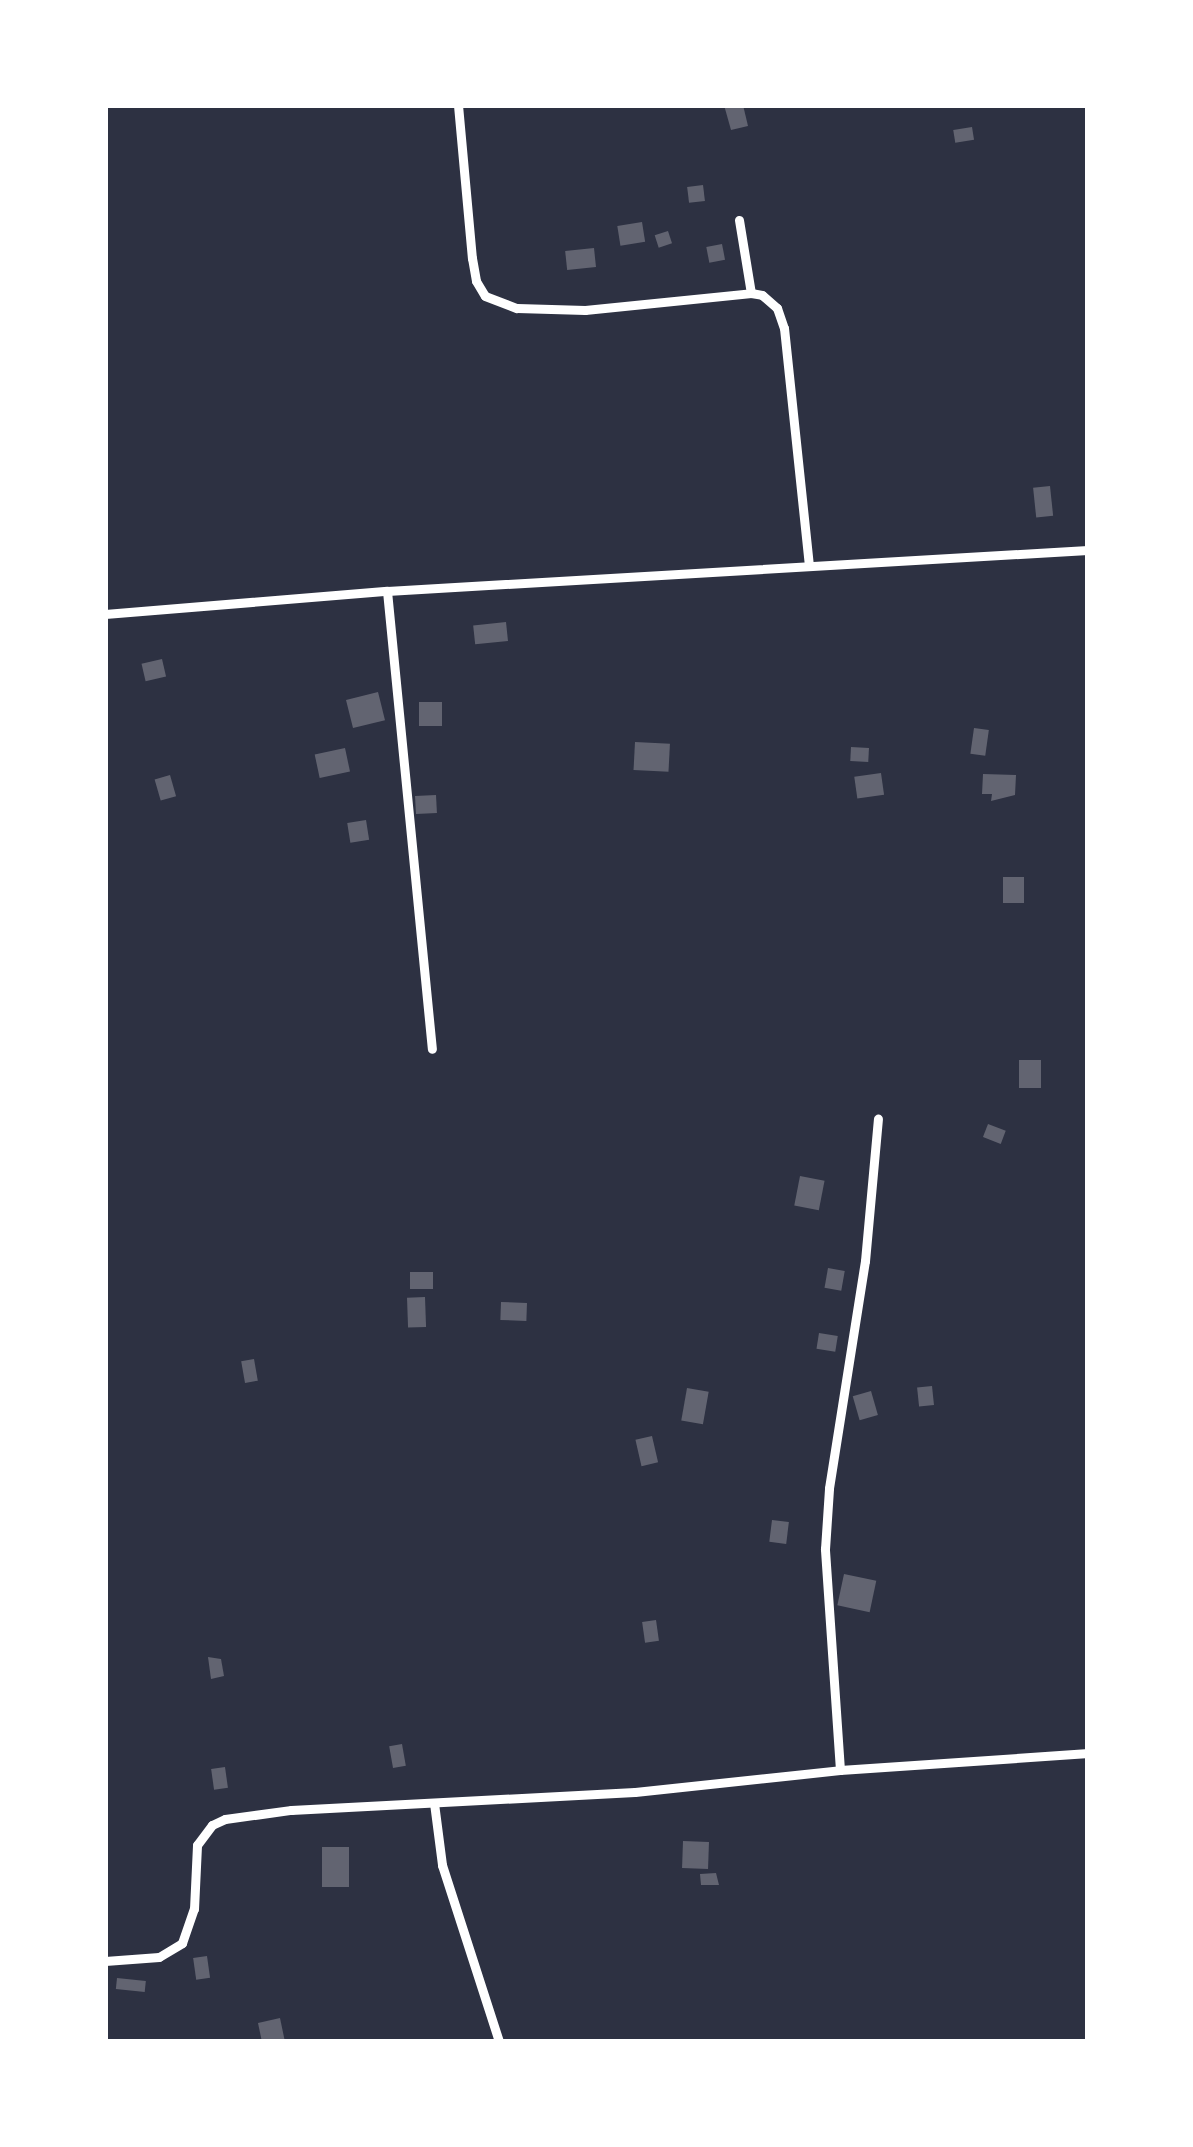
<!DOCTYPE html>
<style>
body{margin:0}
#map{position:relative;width:1193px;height:2147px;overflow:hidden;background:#2d3142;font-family:Signika,sans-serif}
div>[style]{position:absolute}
.building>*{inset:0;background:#626471;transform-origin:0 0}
.minor>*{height:9px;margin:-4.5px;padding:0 4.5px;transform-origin:4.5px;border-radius:4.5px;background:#fff}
span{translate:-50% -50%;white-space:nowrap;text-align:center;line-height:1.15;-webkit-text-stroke:10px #fff;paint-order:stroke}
.frame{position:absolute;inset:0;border:108px solid #fff;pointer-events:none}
</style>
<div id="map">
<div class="building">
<div style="clip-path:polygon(724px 105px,743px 105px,748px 126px,731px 130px)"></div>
<div style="left:972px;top:127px;width:13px;height:19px;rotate:81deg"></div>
<div style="left:703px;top:185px;width:16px;height:16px;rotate:83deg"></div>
<div style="left:642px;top:222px;width:20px;height:25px;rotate:81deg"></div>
<div style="left:668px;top:231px;width:13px;height:14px;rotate:72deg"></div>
<div style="left:722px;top:244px;width:16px;height:16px;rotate:79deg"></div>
<div style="left:594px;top:248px;width:19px;height:29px;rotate:84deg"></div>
<div style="left:1050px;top:486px;width:30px;height:17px;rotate:84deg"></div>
<div style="left:506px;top:622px;width:19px;height:33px;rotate:84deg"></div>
<div style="left:162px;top:659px;width:18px;height:21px;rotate:77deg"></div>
<div style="left:378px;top:692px;width:29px;height:33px;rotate:76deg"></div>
<div style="left:419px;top:702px;width:23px;height:24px"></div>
<div style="left:974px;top:728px;width:15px;height:26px;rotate:8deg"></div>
<div style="left:635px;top:742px;width:35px;height:28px;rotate:3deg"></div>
<div style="left:851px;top:747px;width:18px;height:14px;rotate:3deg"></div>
<div style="left:345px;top:748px;width:24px;height:31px;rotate:78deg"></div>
<div style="left:881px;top:773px;width:22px;height:27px;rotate:82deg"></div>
<div style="clip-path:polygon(983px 774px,1016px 775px,1015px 795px,991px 801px,992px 794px,982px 794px)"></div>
<div style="left:170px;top:775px;width:22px;height:16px;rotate:74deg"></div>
<div style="left:436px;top:795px;width:18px;height:21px;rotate:87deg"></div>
<div style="left:366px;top:820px;width:20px;height:19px;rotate:81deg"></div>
<div style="left:1003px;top:877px;width:21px;height:26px"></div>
<div style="left:1019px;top:1060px;width:22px;height:28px"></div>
<div style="left:988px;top:1124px;width:19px;height:14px;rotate:21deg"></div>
<div style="left:800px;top:1176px;width:25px;height:30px;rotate:11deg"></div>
<div style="left:828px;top:1268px;width:17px;height:20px;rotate:10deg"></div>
<div style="left:410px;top:1272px;width:23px;height:17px"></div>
<div style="left:425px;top:1297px;width:30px;height:18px;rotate:88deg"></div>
<div style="left:501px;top:1302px;width:26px;height:18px;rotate:2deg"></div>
<div style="left:819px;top:1333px;width:19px;height:16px;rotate:9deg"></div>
<div style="left:254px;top:1359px;width:22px;height:13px;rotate:80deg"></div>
<div style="left:932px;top:1386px;width:19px;height:15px;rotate:84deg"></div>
<div style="left:687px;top:1388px;width:22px;height:33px;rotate:10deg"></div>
<div style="left:871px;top:1391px;width:25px;height:19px;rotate:74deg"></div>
<div style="left:652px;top:1436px;width:27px;height:17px;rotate:77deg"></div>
<div style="left:772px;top:1520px;width:17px;height:22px;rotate:7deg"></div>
<div style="left:844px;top:1574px;width:33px;height:32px;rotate:12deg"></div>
<div style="left:656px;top:1620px;width:21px;height:14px;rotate:82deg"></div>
<div style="clip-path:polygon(208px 1657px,221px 1659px,224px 1676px,211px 1679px)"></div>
<div style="left:402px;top:1744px;width:22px;height:13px;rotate:80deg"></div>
<div style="left:225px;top:1767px;width:21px;height:14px;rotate:82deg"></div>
<div style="left:683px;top:1841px;width:26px;height:27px;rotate:2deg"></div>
<div style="left:349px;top:1847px;width:40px;height:27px;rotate:90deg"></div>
<div style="clip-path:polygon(716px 1873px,719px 1885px,701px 1885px,700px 1874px)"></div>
<div style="left:207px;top:1956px;width:22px;height:14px;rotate:82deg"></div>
<div style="left:117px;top:1978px;width:29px;height:11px;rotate:6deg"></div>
<div style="clip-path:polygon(280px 2018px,285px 2042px,262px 2042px,258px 2023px)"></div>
</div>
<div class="minor">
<div style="left:458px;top:105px;width:154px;rotate:84.8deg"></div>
<div style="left:472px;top:258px;width:23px;rotate:80deg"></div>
<div style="left:476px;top:281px;width:17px;rotate:59deg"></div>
<div style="left:485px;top:296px;width:34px;rotate:21deg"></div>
<div style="left:517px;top:308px;width:68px;rotate:1.7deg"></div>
<div style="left:585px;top:310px;width:167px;rotate:-5.8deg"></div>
<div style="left:751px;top:293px;width:11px;rotate:10deg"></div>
<div style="left:762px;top:295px;width:20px;rotate:41deg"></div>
<div style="left:777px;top:308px;width:21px;rotate:71deg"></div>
<div style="left:784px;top:328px;width:238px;rotate:84deg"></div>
<div style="left:739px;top:220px;width:74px;rotate:80.7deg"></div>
<div style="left:387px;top:591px;width:460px;rotate:84.4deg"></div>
<div style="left:105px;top:614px;width:283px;rotate:-4.7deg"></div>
<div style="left:387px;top:591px;width:702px;rotate:-3.35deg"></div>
<div style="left:840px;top:1770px;width:222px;rotate:-93.9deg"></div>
<div style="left:825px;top:1549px;width:61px;rotate:-86.2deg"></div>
<div style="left:829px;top:1488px;width:230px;rotate:-81deg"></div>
<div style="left:865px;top:1261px;width:143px;rotate:-84.8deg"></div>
<div style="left:434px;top:1803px;width:63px;rotate:82.6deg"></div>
<div style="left:442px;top:1865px;width:186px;rotate:72.1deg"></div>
<div style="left:105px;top:1961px;width:54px;rotate:-4.2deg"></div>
<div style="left:159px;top:1957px;width:27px;rotate:-31deg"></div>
<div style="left:182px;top:1943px;width:36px;rotate:-71deg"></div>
<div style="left:194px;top:1909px;width:64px;rotate:-87.3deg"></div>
<div style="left:197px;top:1845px;width:25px;rotate:-53deg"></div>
<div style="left:212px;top:1825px;width:14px;rotate:-25deg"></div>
<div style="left:225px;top:1819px;width:67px;rotate:-7.8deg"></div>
<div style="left:291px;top:1810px;width:344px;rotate:-3deg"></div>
<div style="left:635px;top:1792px;width:206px;rotate:-6.1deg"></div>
<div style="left:840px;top:1770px;width:249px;rotate:-3.9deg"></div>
</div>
<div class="frame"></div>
</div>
